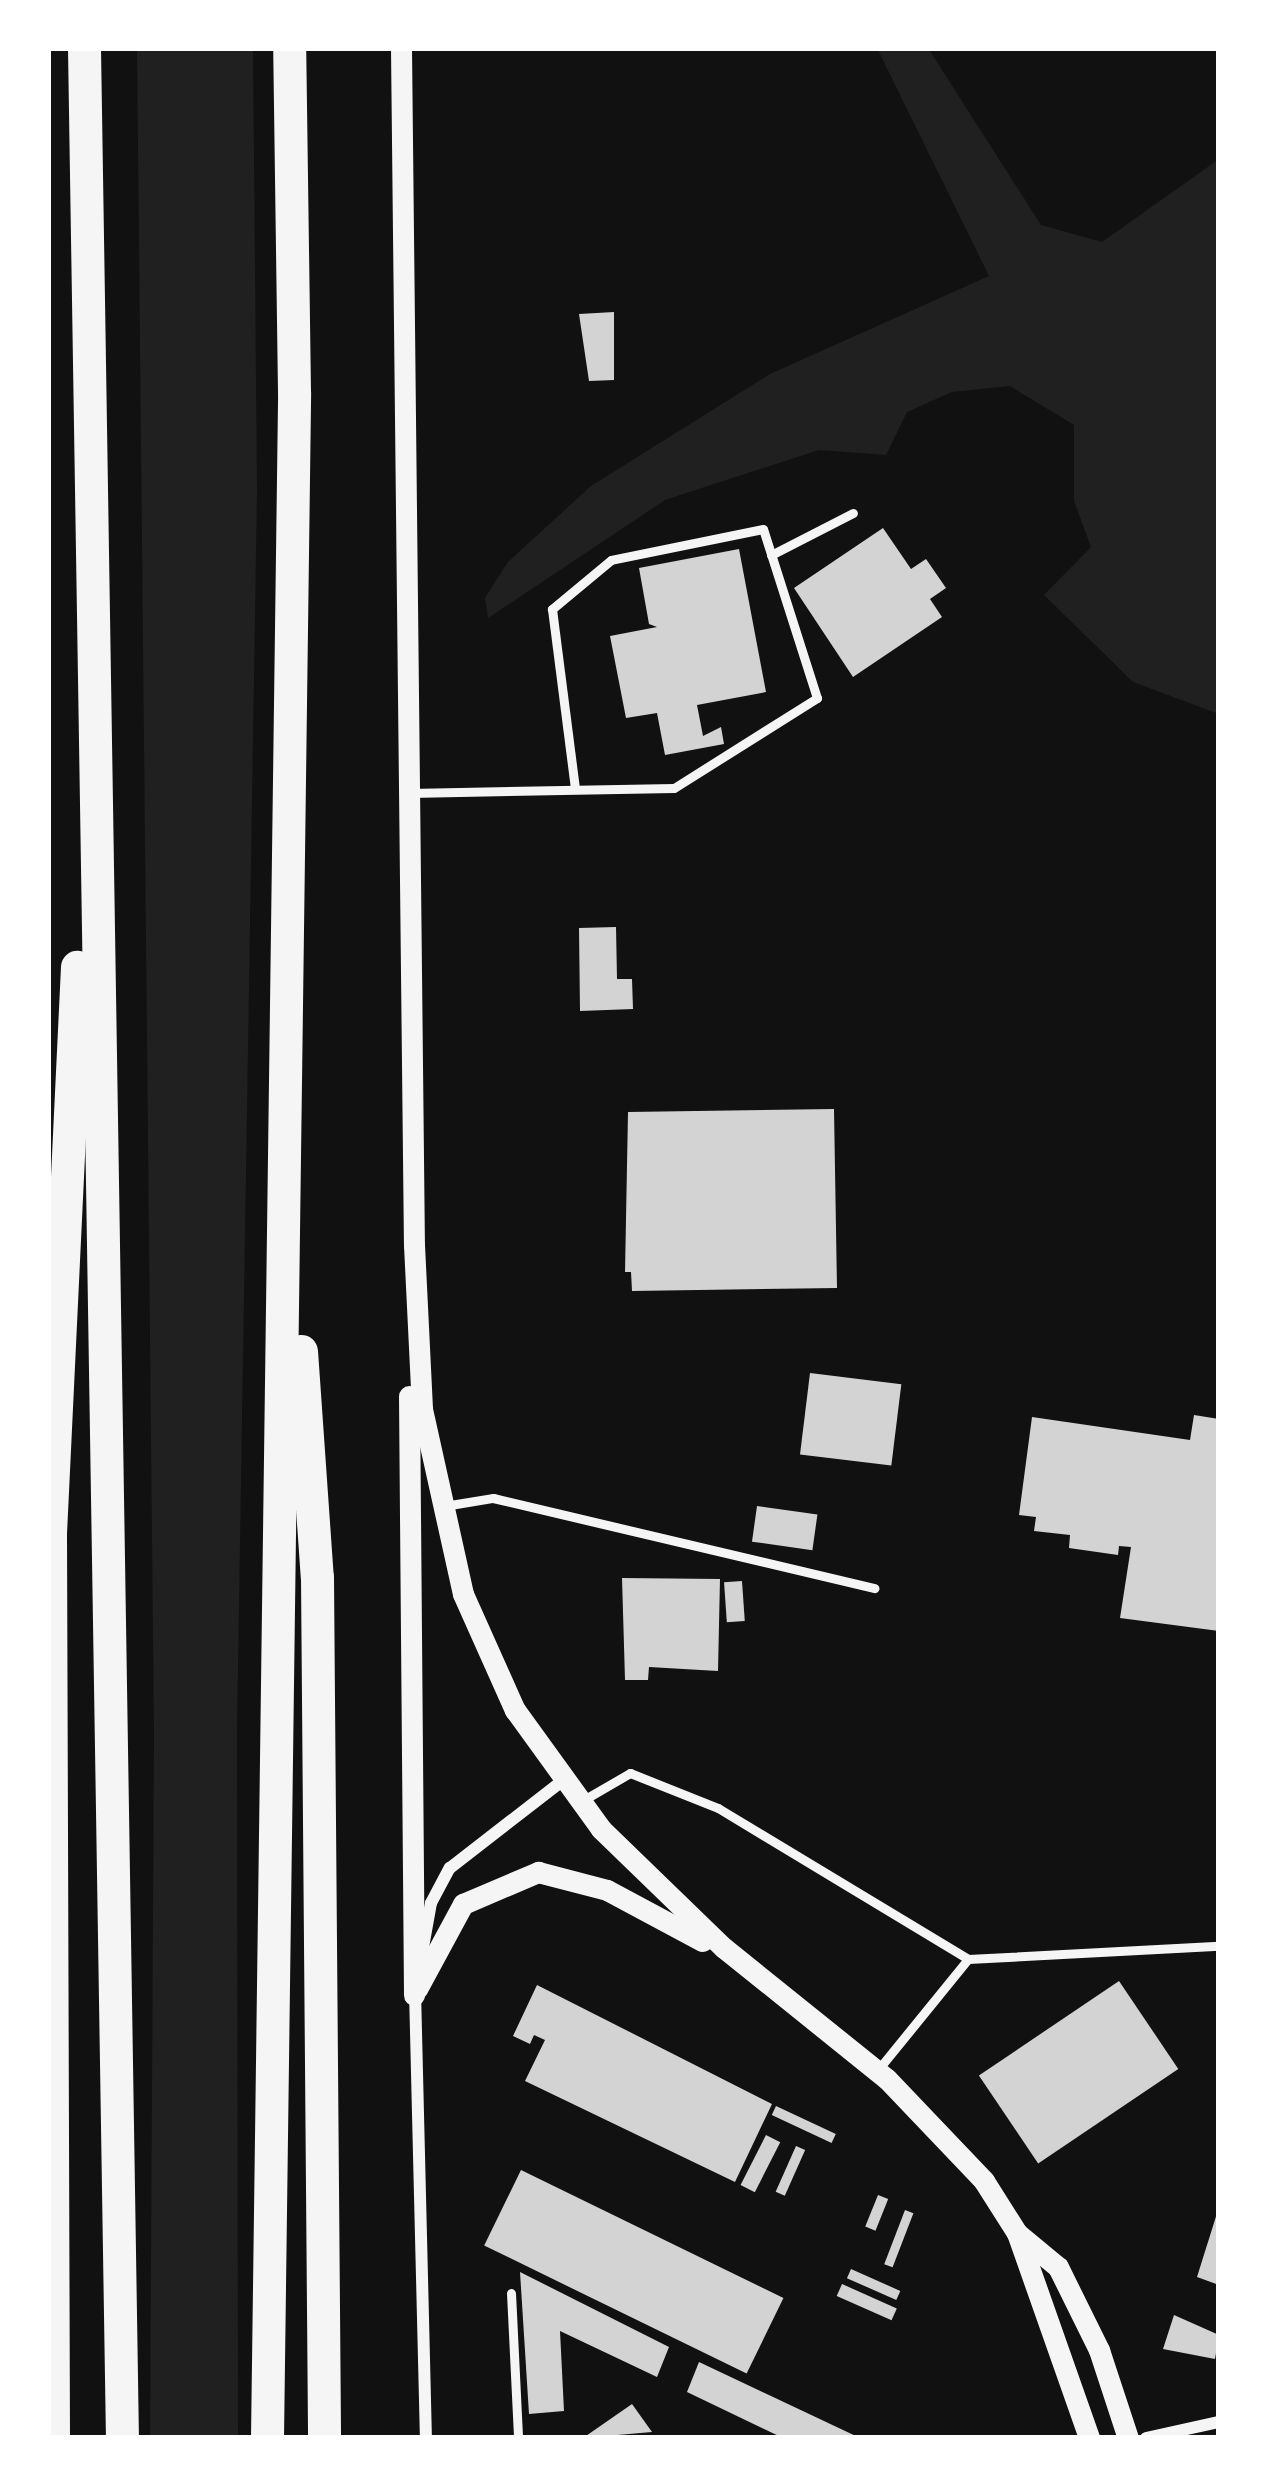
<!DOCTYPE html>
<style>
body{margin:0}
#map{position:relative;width:1267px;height:2486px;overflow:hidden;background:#111;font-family:"Crimson Pro",serif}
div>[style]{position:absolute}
.green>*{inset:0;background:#202020}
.building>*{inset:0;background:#d3d3d3;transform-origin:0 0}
.service>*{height:9px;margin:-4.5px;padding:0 4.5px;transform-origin:4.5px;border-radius:4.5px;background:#f5f5f5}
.minor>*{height:12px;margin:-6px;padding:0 6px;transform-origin:6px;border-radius:6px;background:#f5f5f5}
.tertiary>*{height:21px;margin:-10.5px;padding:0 10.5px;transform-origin:10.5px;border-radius:10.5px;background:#f5f5f5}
.motorway>*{height:33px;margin:-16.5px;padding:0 16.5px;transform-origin:16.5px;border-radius:16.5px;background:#f5f5f5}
span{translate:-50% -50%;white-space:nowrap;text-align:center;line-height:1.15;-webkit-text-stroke:12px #fff;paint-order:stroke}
.frame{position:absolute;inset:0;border:51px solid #fff;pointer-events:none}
</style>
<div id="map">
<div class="green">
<div style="clip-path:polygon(137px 48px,253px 48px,257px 491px,237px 1729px,238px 2438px,150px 2438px,154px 1735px)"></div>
<div style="clip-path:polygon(928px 48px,1041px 225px,1102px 242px,1219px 159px,1219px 714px,1133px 682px,1044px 595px,1091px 547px,1074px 501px,1074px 425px,1010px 386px,952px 392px,907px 412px,886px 455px,819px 450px,665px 500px,488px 618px,485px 598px,508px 562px,591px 486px,770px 374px,989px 276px,878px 50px)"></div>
</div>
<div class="building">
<div style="clip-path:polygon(614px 312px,614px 380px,589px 381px,579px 314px)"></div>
<div style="clip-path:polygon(883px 528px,911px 569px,926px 559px,946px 588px,930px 599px,942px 617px,853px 677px,794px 588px)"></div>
<div style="clip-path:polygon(739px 549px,766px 692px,697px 705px,703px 736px,721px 727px,724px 744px,665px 755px,657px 713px,626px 718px,610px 636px,657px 627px,649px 624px,639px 568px)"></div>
<div style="clip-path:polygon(616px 927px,617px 979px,632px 979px,633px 1009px,580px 1011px,579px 928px)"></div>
<div style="clip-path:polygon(834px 1109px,837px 1288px,632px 1291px,631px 1272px,625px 1272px,628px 1112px)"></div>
<div style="left:810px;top:1373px;width:92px;height:82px;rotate:7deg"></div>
<div style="clip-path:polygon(1194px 1415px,1219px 1419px,1219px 1631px,1120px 1618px,1131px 1547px,1119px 1546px,1118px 1555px,1069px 1548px,1070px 1535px,1034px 1531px,1036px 1517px,1019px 1515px,1032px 1417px,1190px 1440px)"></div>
<div style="left:757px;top:1506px;width:61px;height:36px;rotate:8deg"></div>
<div style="clip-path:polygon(622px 1578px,720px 1579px,718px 1671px,649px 1667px,648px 1680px,625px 1680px)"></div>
<div style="left:742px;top:1581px;width:40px;height:18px;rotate:86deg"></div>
<div style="left:1119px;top:1981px;width:106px;height:169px;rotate:56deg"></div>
<div style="clip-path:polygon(537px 1985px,772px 2104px,735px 2182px,525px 2081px,545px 2040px,534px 2035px,530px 2044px,513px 2036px)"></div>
<div style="left:776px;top:2106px;width:66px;height:10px;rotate:25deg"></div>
<div style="left:766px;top:2135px;width:16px;height:56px;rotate:27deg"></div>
<div style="left:796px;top:2146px;width:10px;height:50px;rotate:24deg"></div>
<div style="left:521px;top:2170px;width:292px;height:84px;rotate:26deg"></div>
<div style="left:878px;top:2195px;width:11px;height:34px;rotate:22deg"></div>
<div style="left:905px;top:2210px;width:9px;height:58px;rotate:21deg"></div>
<div style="clip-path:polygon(1218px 2210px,1219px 2210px,1219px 2285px,1197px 2277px)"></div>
<div style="left:851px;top:2269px;width:54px;height:10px;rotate:24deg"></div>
<div style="clip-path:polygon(520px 2272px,669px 2347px,657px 2377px,560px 2331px,564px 2411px,529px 2414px)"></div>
<div style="left:842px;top:2284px;width:60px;height:13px;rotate:24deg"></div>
<div style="clip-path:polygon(1174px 2315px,1219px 2335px,1215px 2359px,1163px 2349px)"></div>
<div style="clip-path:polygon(699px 2362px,860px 2438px,783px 2438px,687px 2392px)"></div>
<div style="clip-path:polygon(632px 2404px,652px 2432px,583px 2438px)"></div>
</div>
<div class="service">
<div style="left:771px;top:555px;width:92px;rotate:-27.1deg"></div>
<div style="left:409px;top:793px;width:265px;rotate:-1.1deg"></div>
<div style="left:674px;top:788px;width:169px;rotate:-32.2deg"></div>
<div style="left:817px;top:698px;width:177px;rotate:-107.7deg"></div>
<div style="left:763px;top:529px;width:155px;rotate:168.5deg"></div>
<div style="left:611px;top:560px;width:77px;rotate:140.3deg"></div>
<div style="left:552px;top:609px;width:181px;rotate:82.7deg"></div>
<div style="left:444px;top:1506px;width:50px;rotate:-9.3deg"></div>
<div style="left:493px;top:1498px;width:392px;rotate:13.3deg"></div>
<div style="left:580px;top:1802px;width:58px;rotate:-30.1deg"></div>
<div style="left:630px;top:1773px;width:95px;rotate:21.7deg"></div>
<div style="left:718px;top:1808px;width:292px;rotate:31.1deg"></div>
<div style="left:968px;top:1959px;width:144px;rotate:129.1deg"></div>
<div style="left:968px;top:1959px;width:251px;rotate:-3deg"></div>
<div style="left:511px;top:2293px;width:145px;rotate:87.2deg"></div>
</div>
<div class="minor">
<div style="left:422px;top:1953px;width:51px;rotate:-79.8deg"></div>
<div style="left:431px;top:1903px;width:40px;rotate:-62deg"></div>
<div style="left:450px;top:1868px;width:142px;rotate:-37.8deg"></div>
<div style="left:415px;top:1991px;width:447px;rotate:88.6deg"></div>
<div style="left:1146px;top:2438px;width:75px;rotate:-12.4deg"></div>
</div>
<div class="tertiary">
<div style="left:401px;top:48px;width:1197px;rotate:89.38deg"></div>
<div style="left:414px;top:1245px;width:164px;rotate:87.2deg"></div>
<div style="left:422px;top:1409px;width:189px;rotate:77.5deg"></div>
<div style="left:463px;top:1594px;width:127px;rotate:65.9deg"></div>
<div style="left:515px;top:1710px;width:147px;rotate:54.1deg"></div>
<div style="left:601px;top:1829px;width:171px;rotate:44.1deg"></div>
<div style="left:724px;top:1948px;width:209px;rotate:38.8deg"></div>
<div style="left:887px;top:2079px;width:141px;rotate:46.4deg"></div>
<div style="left:984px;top:2181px;width:62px;rotate:57.6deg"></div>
<div style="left:1017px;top:2233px;width:53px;rotate:39.7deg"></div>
<div style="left:1058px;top:2267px;width:93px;rotate:63.7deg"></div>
<div style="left:1099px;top:2350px;width:93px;rotate:71.8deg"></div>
<div style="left:409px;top:1396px;width:599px;rotate:89.52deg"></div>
<div style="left:417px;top:1989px;width:97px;rotate:-61.6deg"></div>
<div style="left:463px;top:1904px;width:82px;rotate:-23.1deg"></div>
<div style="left:538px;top:1872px;width:71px;rotate:14.6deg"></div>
<div style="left:607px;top:1890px;width:108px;rotate:28.2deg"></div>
<div style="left:1017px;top:2233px;width:217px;rotate:70.6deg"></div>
</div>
<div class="motorway">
<div style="left:84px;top:48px;width:2390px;rotate:89.09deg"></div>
<div style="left:301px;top:1351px;width:227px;rotate:86deg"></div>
<div style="left:317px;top:1577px;width:861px;rotate:89.53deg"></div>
<div style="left:53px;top:2438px;width:905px;rotate:-90.19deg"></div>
<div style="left:50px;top:1533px;width:567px;rotate:-87.27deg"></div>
<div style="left:267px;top:2438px;width:2046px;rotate:-89.24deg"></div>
<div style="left:294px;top:392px;width:344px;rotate:-90.8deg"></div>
</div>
<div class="frame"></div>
</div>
